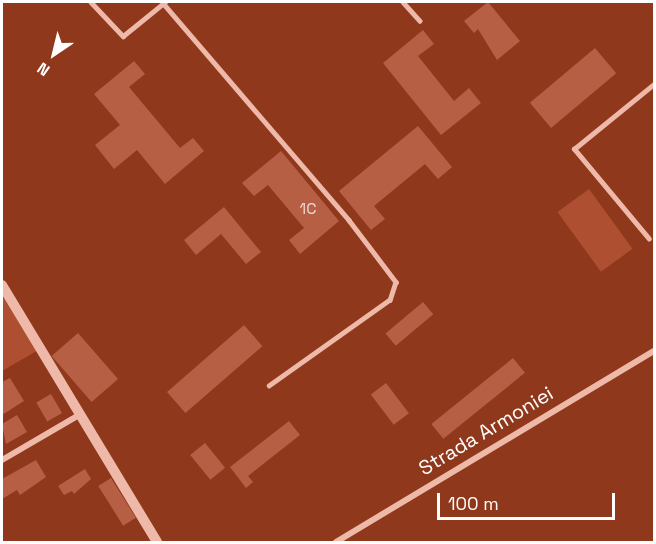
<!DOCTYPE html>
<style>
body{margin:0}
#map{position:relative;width:656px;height:544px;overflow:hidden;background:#8f381b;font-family:"Space Grotesk",sans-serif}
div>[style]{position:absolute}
.green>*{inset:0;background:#af4f32;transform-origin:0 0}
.building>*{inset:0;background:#b75f44;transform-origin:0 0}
.service>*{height:4.5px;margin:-2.25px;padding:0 2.25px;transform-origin:2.25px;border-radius:2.25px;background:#eeb9a9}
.minor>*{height:6px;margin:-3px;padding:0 3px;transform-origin:3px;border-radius:3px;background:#eeb9a9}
.tertiary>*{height:10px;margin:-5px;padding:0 5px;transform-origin:5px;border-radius:5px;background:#eeb9a9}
span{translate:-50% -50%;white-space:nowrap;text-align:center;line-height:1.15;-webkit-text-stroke:4.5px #8f381b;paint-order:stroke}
.number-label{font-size:16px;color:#edd7d0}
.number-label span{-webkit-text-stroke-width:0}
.street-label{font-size:20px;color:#fff}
.frame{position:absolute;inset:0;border:3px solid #fff;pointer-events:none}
.north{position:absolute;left:24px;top:24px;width:60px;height:60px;-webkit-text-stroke:4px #8f381b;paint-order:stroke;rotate:215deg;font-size:16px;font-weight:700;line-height:24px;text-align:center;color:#fff}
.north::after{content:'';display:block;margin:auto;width:21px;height:27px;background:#fff;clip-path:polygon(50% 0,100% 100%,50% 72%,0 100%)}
.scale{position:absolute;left:437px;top:493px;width:178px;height:27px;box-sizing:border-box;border:3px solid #fff;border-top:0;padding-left:8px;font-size:18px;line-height:21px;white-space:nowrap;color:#fff;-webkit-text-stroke:4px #8f381b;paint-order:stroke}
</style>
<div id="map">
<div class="green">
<div style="left:589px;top:189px;width:74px;height:39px;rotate:54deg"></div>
<div style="clip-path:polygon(2px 286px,40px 349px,2px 371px)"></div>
</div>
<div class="building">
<div style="clip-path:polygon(488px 2px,520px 41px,497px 60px,478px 29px,474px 33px,464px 21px)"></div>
<div style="clip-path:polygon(423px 30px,434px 44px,418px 56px,454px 101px,469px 88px,481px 103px,441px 135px,383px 63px)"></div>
<div style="left:595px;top:48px;width:33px;height:85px;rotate:50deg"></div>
<div style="clip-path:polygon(134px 61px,145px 74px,129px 87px,180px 148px,193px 138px,204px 151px,165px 184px,137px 150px,114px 169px,95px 145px,120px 125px,94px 94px)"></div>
<div style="clip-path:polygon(418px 126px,452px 167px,438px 179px,425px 164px,374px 206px,385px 219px,371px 230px,339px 191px)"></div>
<div style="clip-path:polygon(281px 151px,339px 221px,300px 254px,289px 240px,304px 228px,268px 185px,254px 196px,242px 183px)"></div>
<div style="clip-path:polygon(224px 207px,261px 252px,246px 264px,221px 234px,196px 255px,184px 240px)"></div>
<div style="left:423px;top:302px;width:16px;height:49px;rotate:50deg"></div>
<div style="left:244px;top:325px;width:28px;height:102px;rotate:49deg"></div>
<div style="left:78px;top:333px;width:61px;height:35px;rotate:49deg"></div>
<div style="left:513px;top:358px;width:19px;height:105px;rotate:51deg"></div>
<div style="clip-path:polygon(10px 378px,24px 401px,2px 415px,2px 382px)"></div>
<div style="left:386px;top:383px;width:38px;height:19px;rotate:53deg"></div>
<div style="left:51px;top:394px;width:22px;height:17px;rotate:60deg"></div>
<div style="clip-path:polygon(17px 415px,27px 432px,6px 444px,2px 424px)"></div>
<div style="clip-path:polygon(289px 421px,300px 435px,248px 476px,253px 482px,246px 488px,230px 467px)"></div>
<div style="left:205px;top:443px;width:32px;height:19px;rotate:51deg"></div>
<div style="clip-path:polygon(36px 460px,46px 477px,20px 495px,17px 490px,2px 499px,2px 479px)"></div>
<div style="clip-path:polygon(85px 469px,91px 479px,74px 494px,72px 491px,64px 495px,58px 486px)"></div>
<div style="left:111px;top:478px;width:47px;height:15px;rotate:58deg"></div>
</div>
<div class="service">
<div style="left:91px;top:2px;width:47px;rotate:46.7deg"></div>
<div style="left:123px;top:36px;width:54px;rotate:-39deg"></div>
<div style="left:403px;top:2px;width:25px;rotate:48deg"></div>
<div style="left:163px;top:3px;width:286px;rotate:49.4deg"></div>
<div style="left:349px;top:220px;width:78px;rotate:52.8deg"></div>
<div style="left:396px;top:282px;width:19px;rotate:108deg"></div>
<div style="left:390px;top:300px;width:148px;rotate:144.6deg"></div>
<div style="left:649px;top:239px;width:117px;rotate:-129.8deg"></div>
<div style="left:574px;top:149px;width:103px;rotate:-39.1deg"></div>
</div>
<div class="minor">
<div style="left:2px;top:460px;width:89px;rotate:-30.3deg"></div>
<div style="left:336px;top:542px;width:371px;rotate:-31deg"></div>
</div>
<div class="tertiary">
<div style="left:2px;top:285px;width:300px;rotate:58.9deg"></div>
</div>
<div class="number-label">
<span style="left:308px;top:209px">1C</span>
</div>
<div class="street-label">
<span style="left:486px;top:431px;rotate:-31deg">Strada Armoniei</span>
</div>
<div class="frame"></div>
<div class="north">N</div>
<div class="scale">100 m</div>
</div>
